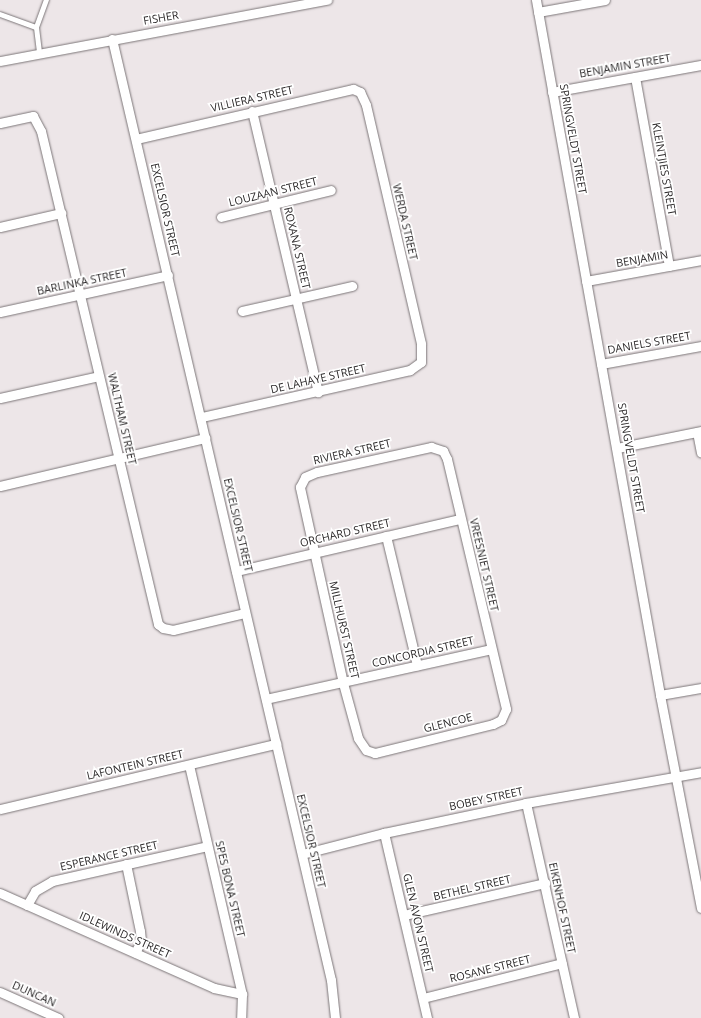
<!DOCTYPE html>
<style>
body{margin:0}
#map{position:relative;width:701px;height:1018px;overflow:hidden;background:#ede6e8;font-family:"Open Sans",sans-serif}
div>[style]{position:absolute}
.roads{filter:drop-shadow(0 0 1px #7c7678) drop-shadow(0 0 1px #7c7678)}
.service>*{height:4.5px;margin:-2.25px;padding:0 2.25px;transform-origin:2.25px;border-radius:2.25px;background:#fff}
.minor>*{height:9px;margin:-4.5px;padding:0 4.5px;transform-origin:4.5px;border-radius:4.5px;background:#fff}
span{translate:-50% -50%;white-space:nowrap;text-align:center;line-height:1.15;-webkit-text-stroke:3.5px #fff;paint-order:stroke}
.street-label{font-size:11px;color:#2c292a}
</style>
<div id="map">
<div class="roads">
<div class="service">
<div style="left:0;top:14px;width:38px;rotate:20deg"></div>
<div style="left:39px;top:52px;width:25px;rotate:-97deg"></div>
<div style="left:36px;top:27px;width:29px;rotate:-70deg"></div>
</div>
<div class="minor">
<div style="left:536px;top:0;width:706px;rotate:79.88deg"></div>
<div style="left:660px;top:695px;width:217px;rotate:79.1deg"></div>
<div style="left:538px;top:12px;width:68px;rotate:-10.2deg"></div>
<div style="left:112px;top:39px;width:966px;rotate:76.9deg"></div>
<div style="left:331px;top:980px;width:38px;rotate:84deg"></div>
<div style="left:0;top:61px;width:333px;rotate:-10.6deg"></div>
<div style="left:635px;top:77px;width:192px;rotate:79.8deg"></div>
<div style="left:552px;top:92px;width:151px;rotate:-10.3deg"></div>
<div style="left:252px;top:111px;width:289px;rotate:76.8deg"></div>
<div style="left:0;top:123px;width:34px;rotate:-12deg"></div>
<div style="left:33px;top:116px;width:17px;rotate:62deg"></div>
<div style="left:41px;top:131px;width:507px;rotate:76.65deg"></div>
<div style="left:158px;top:624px;width:6px;rotate:39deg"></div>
<div style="left:163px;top:628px;width:10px;rotate:11deg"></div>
<div style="left:173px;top:630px;width:74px;rotate:-13.3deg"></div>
<div style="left:136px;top:139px;width:223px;rotate:-13deg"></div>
<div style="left:353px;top:89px;width:8px;rotate:23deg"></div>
<div style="left:360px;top:92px;width:14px;rotate:65deg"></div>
<div style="left:366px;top:105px;width:245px;rotate:77deg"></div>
<div style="left:421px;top:344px;width:18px;rotate:90deg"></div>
<div style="left:421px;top:362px;width:14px;rotate:144deg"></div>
<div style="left:410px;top:370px;width:214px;rotate:167.3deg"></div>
<div style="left:221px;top:217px;width:113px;rotate:-13.8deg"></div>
<div style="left:0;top:227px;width:63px;rotate:-12.9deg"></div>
<div style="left:586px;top:281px;width:117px;rotate:-10.3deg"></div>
<div style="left:242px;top:311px;width:113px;rotate:-12.8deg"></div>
<div style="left:0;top:312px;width:172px;rotate:-12.4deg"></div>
<div style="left:601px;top:364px;width:102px;rotate:-10.2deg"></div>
<div style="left:0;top:398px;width:101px;rotate:-12.5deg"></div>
<div style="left:697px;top:432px;width:21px;rotate:79deg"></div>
<div style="left:431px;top:447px;width:13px;rotate:18deg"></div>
<div style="left:443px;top:451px;width:9px;rotate:63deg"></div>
<div style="left:447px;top:459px;width:257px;rotate:76.7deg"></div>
<div style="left:506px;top:709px;width:12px;rotate:114deg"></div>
<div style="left:501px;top:720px;width:9px;rotate:153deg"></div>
<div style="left:493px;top:724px;width:122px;rotate:166.2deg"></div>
<div style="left:375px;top:753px;width:9px;rotate:-162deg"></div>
<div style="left:366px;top:750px;width:14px;rotate:-124deg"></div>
<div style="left:358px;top:738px;width:57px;rotate:-105.3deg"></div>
<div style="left:343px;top:683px;width:201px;rotate:-102.4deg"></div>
<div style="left:300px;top:487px;width:11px;rotate:-63deg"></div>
<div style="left:305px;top:477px;width:13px;rotate:-23deg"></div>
<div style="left:317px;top:472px;width:117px;rotate:-12.4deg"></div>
<div style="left:617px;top:448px;width:86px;rotate:-11.4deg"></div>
<div style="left:0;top:486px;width:211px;rotate:-13.2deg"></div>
<div style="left:386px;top:536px;width:133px;rotate:76.5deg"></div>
<div style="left:236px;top:571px;width:230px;rotate:-13.1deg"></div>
<div style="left:660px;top:695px;width:42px;rotate:-9.7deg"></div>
<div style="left:266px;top:699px;width:230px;rotate:-12.5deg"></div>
<div style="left:189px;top:765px;width:235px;rotate:77deg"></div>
<div style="left:242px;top:994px;width:24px;rotate:92deg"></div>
<div style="left:526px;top:803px;width:220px;rotate:77.4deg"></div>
<div style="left:0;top:809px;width:284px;rotate:-13.3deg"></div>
<div style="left:384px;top:833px;width:190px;rotate:76.9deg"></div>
<div style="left:302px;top:854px;width:85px;rotate:-14.4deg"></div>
<div style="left:384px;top:833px;width:145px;rotate:-11.9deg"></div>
<div style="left:526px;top:803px;width:178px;rotate:-10deg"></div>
<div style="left:126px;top:864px;width:68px;rotate:78.2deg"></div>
<div style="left:140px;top:931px;width:10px;rotate:84deg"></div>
<div style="left:141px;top:941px;width:13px;rotate:117deg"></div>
<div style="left:0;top:893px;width:234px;rotate:23.9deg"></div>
<div style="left:214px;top:988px;width:29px;rotate:12deg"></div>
<div style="left:27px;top:905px;width:16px;rotate:-60deg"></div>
<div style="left:35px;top:891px;width:20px;rotate:-30deg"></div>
<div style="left:52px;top:881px;width:159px;rotate:-12.7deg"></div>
<div style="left:404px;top:915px;width:145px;rotate:-12.8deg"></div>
<div style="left:0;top:992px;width:64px;rotate:24.1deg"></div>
<div style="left:423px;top:998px;width:143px;rotate:-14.1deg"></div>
</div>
</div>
<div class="street-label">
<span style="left:161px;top:18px;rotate:-10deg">FISHER</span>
<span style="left:625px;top:66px;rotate:-10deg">BENJAMIN STREET</span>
<span style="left:252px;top:99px;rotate:-13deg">VILLIERA STREET</span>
<span style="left:573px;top:139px;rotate:80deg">SPRINGVELDT STREET</span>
<span style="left:664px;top:169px;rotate:80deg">KLEINTJIES STREET</span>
<span style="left:273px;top:192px;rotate:-14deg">LOUZAAN STREET</span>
<span style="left:165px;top:210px;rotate:77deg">EXCELSIOR STREET</span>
<span style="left:405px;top:222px;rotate:77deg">WERDA STREET</span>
<span style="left:297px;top:248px;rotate:77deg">ROXANA STREET</span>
<span style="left:642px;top:259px;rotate:-10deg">BENJAMIN</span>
<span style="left:82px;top:282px;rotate:-12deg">BARLINKA STREET</span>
<span style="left:649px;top:343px;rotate:-10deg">DANIELS STREET</span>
<span style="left:318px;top:379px;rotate:-13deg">DE LAHAYE STREET</span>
<span style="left:122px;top:419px;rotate:77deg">WALTHAM STREET</span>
<span style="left:352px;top:452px;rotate:-13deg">RIVIERA STREET</span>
<span style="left:631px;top:458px;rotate:80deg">SPRINGVELDT STREET</span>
<span style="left:238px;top:525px;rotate:77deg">EXCELSIOR STREET</span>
<span style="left:345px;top:533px;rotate:-13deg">ORCHARD STREET</span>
<span style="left:484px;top:565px;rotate:77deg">VREESNIET STREET</span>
<span style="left:344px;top:630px;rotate:77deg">MILLHURST STREET</span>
<span style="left:423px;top:652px;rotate:-13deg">CONCORDIA STREET</span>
<span style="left:448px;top:723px;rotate:-14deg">GLENCOE</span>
<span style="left:135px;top:765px;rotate:-13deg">LAFONTEIN STREET</span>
<span style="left:486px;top:799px;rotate:-12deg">BOBEY STREET</span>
<span style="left:311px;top:841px;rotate:77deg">EXCELSIOR STREET</span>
<span style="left:109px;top:856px;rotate:-13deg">ESPERANCE STREET</span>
<span style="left:472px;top:888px;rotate:-13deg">BETHEL STREET</span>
<span style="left:230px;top:889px;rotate:77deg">SPES BONA STREET</span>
<span style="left:562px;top:908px;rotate:78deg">EIKENHOF STREET</span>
<span style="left:418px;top:923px;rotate:77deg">GLEN AVON STREET</span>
<span style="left:125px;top:935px;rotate:24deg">IDLEWINDS STREET</span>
<span style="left:490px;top:969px;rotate:-14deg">ROSANE STREET</span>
<span style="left:34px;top:994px;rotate:24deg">DUNCAN</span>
</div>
</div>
